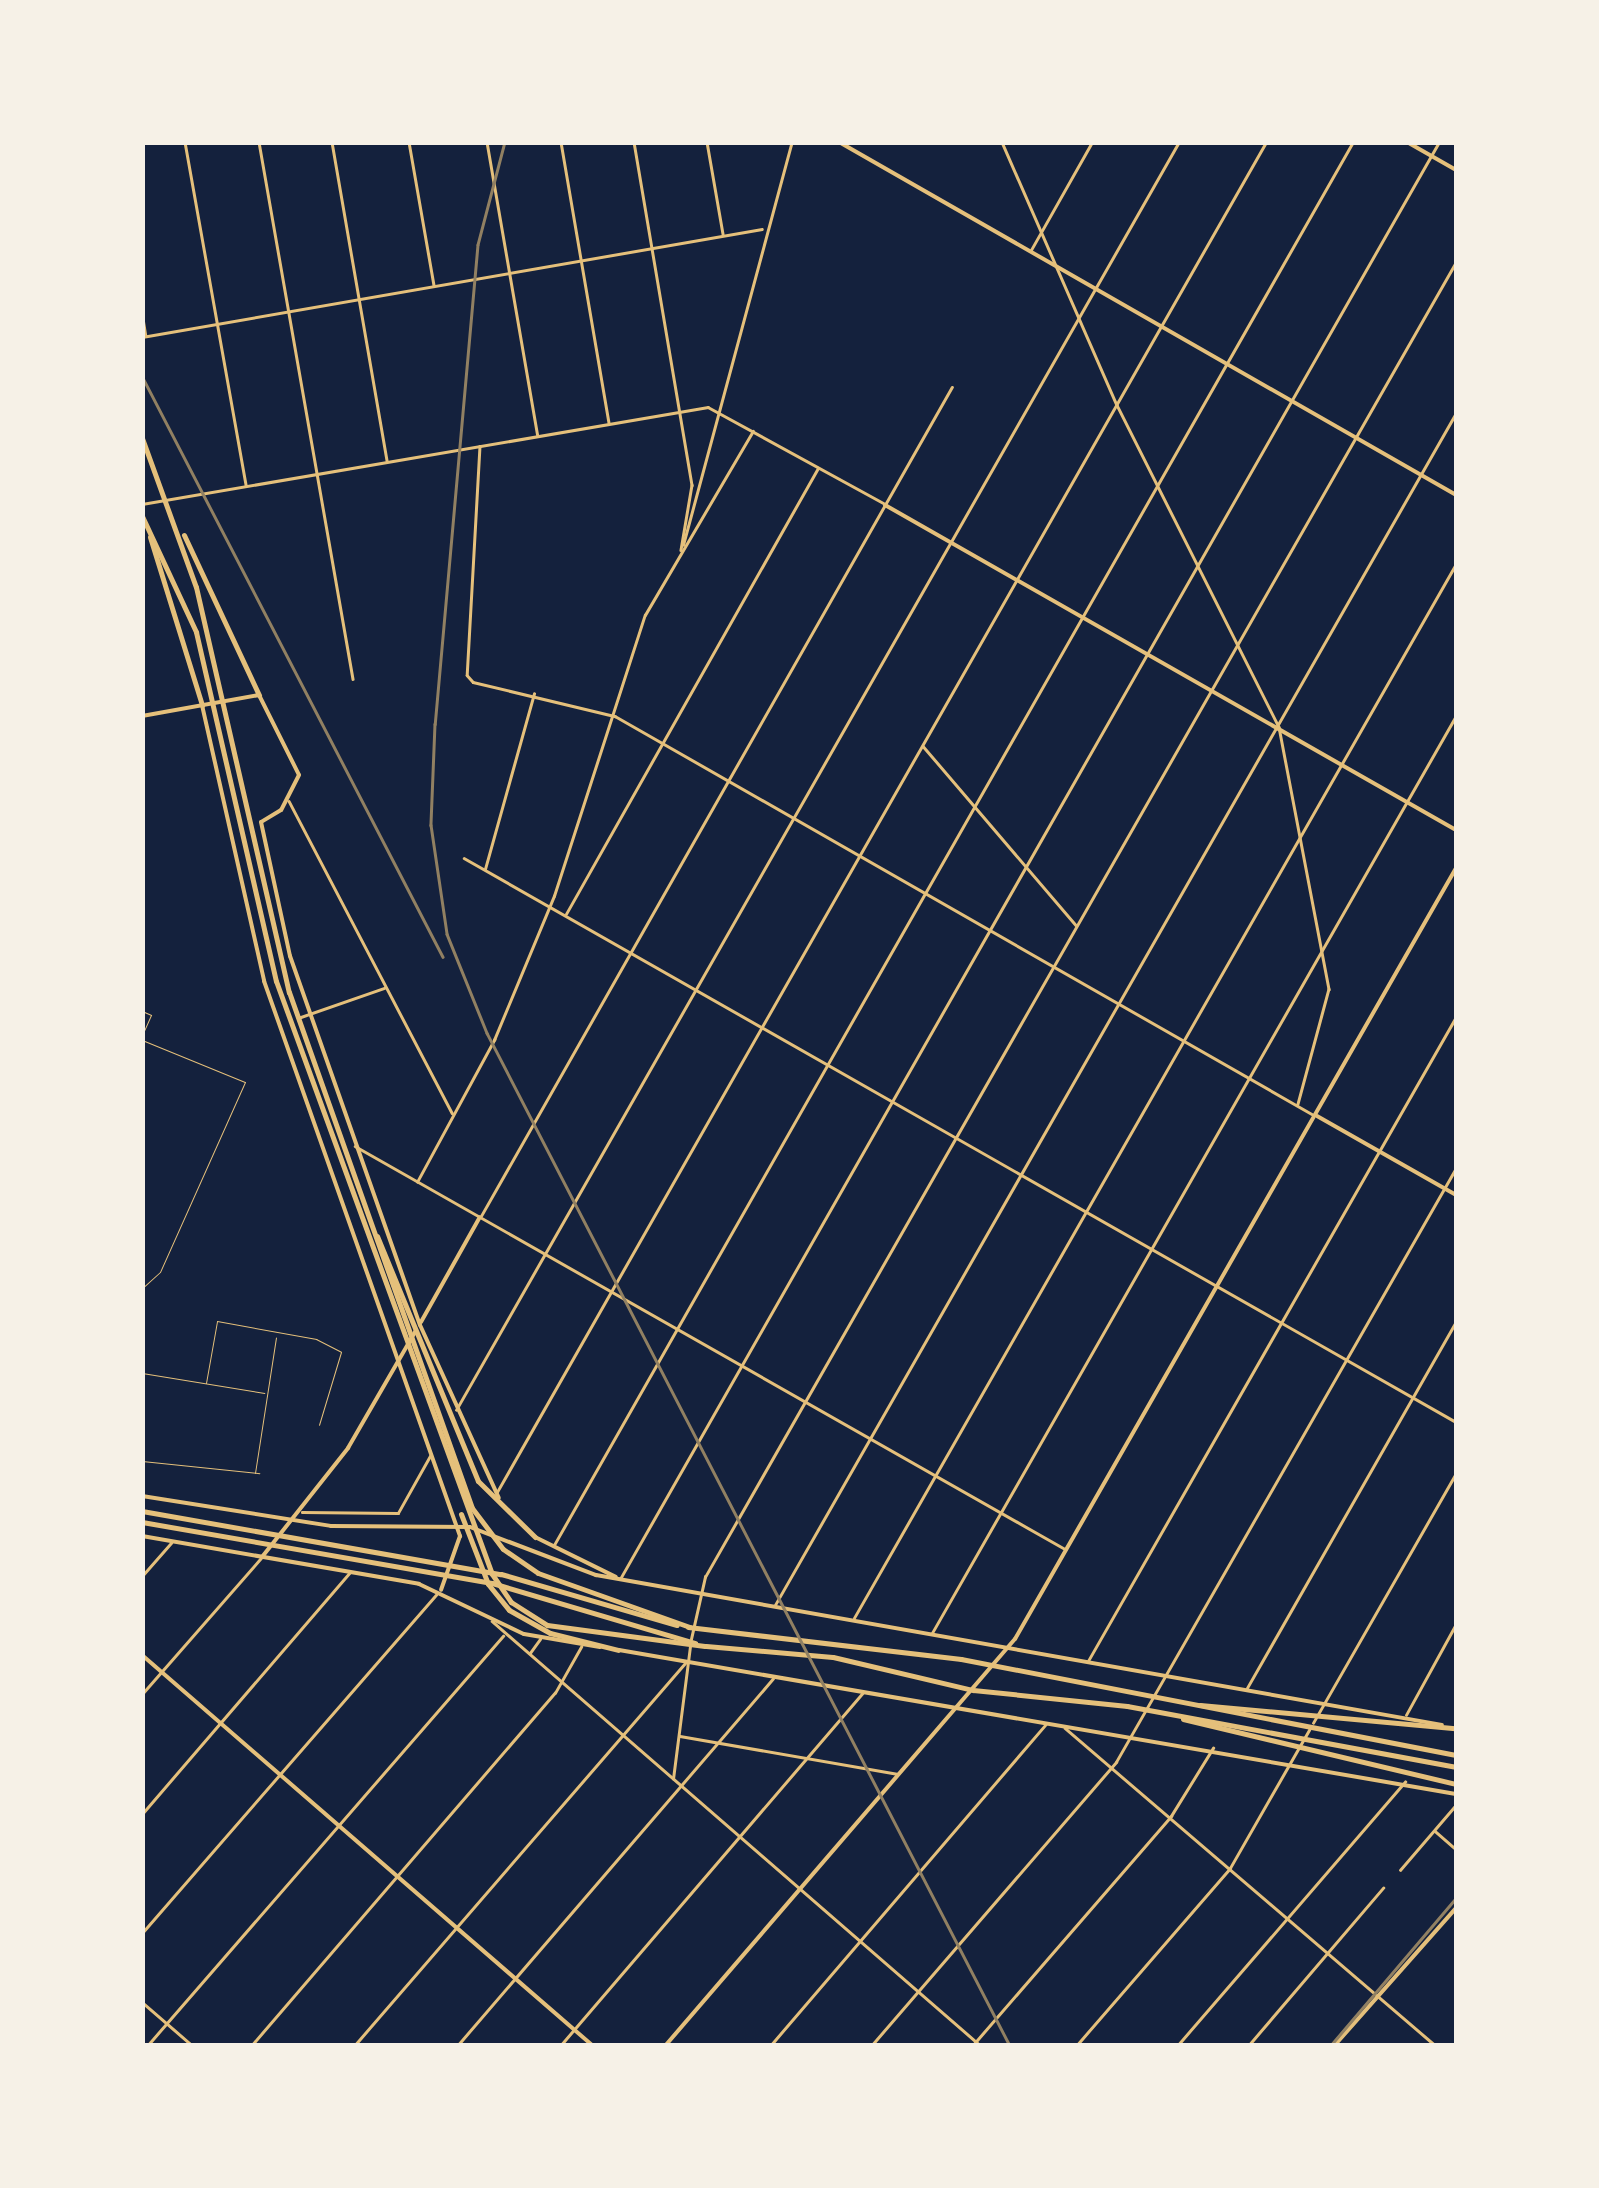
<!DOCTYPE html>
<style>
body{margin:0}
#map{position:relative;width:1599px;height:2188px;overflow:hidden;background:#14213d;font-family:"Source Sans 3",sans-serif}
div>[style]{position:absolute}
.service>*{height:1px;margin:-0.5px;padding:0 0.5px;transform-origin:0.5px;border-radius:0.5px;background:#e5c07b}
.minor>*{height:2.5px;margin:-1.25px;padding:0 1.25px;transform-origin:1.25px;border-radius:1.25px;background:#e5c07b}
.tertiary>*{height:4px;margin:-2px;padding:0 2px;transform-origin:2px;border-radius:2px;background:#e5c07b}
.secondary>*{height:4px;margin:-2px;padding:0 2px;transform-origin:2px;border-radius:2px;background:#e5c07b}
.motorway>*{height:5px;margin:-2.5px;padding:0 2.5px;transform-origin:2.5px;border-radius:2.5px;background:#e5c07b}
.rail>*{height:2.5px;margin:-1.25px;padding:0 1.25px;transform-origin:1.25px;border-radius:1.25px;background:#918062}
span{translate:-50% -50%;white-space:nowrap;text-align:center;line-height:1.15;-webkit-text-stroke:9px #f6f1e7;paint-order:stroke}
.frame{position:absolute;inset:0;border:145px solid #f6f1e7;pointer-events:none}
</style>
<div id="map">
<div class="service">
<div style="left:142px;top:1011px;width:10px;rotate:24deg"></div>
<div style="left:151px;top:1015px;width:22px;rotate:114deg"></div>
<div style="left:142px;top:1040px;width:111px;rotate:22.2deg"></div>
<div style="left:245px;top:1082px;width:208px;rotate:114.1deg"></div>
<div style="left:160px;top:1272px;width:24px;rotate:138deg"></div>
<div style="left:142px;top:1373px;width:124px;rotate:9.3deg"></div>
<div style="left:206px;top:1383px;width:63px;rotate:-79.9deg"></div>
<div style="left:217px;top:1321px;width:101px;rotate:10.3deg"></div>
<div style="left:316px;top:1339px;width:28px;rotate:27deg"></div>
<div style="left:341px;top:1352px;width:76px;rotate:106.8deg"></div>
<div style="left:142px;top:1461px;width:118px;rotate:5.9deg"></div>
<div style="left:255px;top:1473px;width:137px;rotate:-81.2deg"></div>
</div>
<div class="minor">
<div style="left:185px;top:142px;width:348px;rotate:79.9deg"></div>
<div style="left:259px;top:142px;width:545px;rotate:80.07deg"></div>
<div style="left:332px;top:142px;width:323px;rotate:80.2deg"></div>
<div style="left:409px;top:142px;width:145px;rotate:80.1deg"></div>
<div style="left:487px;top:142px;width:298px;rotate:80.2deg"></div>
<div style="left:561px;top:142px;width:284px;rotate:80.3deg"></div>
<div style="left:634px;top:142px;width:348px;rotate:80.4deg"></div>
<div style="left:692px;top:485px;width:66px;rotate:99.6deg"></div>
<div style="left:707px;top:142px;width:93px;rotate:80.1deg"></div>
<div style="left:1002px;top:142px;width:287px;rotate:66.4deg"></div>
<div style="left:1117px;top:405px;width:360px;rotate:63.3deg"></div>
<div style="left:1279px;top:727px;width:267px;rotate:79.2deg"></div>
<div style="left:1329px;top:989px;width:119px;rotate:105.1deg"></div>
<div style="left:1031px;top:250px;width:124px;rotate:-60.5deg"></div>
<div style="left:142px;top:312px;width:24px;rotate:81deg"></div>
<div style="left:142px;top:337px;width:629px;rotate:-9.88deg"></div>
<div style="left:480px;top:446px;width:229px;rotate:93.2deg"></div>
<div style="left:467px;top:675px;width:9px;rotate:49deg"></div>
<div style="left:473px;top:682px;width:146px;rotate:13.5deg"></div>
<div style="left:615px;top:716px;width:803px;rotate:29.73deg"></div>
<div style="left:142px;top:504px;width:574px;rotate:-9.72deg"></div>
<div style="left:708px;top:407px;width:200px;rotate:28.7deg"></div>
<div style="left:683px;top:545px;width:417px;rotate:-74.9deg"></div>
<div style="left:923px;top:746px;width:235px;rotate:49.5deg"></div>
<div style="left:289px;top:801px;width:352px;rotate:62.4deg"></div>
<div style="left:464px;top:858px;width:1141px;rotate:29.62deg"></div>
<div style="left:485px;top:869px;width:182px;rotate:-74.4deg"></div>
<div style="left:566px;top:914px;width:512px;rotate:-60.53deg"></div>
<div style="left:298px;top:1018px;width:91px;rotate:-19.2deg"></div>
<div style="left:355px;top:1146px;width:816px;rotate:29.58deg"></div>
<div style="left:417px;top:1182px;width:162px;rotate:-61.5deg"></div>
<div style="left:494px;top:1040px;width:156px;rotate:-67.4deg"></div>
<div style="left:554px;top:896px;width:295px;rotate:-72.1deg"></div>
<div style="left:645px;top:615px;width:213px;rotate:-59.6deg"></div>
<div style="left:481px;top:1216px;width:953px;rotate:-60.4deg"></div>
<div style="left:456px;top:1410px;width:1460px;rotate:-60.31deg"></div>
<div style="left:497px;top:1492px;width:1554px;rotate:-60.33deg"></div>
<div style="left:302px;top:1512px;width:96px;rotate:0.6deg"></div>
<div style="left:398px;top:1513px;width:65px;rotate:-60.7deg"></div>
<div style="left:554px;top:1545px;width:1615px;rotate:-60.34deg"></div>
<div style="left:142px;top:1576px;width:44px;rotate:-48.7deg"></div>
<div style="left:620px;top:1579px;width:1654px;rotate:-60.32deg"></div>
<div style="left:775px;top:1605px;width:1373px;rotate:-60.26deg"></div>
<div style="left:854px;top:1618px;width:1214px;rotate:-60.27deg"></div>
<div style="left:492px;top:1621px;width:648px;rotate:40.99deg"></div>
<div style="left:932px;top:1633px;width:1056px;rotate:-60.26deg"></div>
<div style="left:691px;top:1639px;width:64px;rotate:-77.3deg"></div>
<div style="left:705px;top:1577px;width:1514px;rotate:-60.27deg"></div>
<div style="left:530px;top:1653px;width:17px;rotate:-54deg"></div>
<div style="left:1088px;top:1661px;width:742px;rotate:-60.26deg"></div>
<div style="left:1247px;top:1688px;width:421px;rotate:-60.3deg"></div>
<div style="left:142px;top:1694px;width:181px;rotate:-48.8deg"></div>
<div style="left:1406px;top:1715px;width:104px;rotate:-61.2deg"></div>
<div style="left:1313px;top:1723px;width:288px;rotate:-60.2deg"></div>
<div style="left:1065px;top:1728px;width:489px;rotate:40.6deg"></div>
<div style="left:680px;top:1736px;width:221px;rotate:9.9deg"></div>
<div style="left:673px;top:1779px;width:133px;rotate:-82.7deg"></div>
<div style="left:142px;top:1814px;width:318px;rotate:-49.3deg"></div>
<div style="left:1435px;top:1831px;width:28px;rotate:41deg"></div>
<div style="left:1400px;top:1870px;width:86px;rotate:-49.3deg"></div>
<div style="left:142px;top:1933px;width:448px;rotate:-49deg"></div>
<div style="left:142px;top:2002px;width:67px;rotate:40.8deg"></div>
<div style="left:147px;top:2046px;width:543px;rotate:-49.03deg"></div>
<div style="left:251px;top:2046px;width:466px;rotate:-49.3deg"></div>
<div style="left:555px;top:1693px;width:53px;rotate:-60.5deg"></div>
<div style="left:354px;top:2046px;width:508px;rotate:-49.15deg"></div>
<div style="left:457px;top:2046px;width:484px;rotate:-49.3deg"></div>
<div style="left:560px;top:2046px;width:466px;rotate:-49.4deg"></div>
<div style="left:770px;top:2046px;width:424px;rotate:-49.4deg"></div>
<div style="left:871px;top:2046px;width:375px;rotate:-49.2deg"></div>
<div style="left:1116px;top:1762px;width:684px;rotate:-60.21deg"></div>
<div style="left:972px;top:2046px;width:304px;rotate:-49.1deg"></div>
<div style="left:1171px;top:1816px;width:80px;rotate:-58.3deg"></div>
<div style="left:1076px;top:2046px;width:235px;rotate:-49.1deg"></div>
<div style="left:1230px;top:1868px;width:159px;rotate:-60.2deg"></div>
<div style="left:1177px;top:2046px;width:349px;rotate:-49.2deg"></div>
<div style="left:1248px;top:2046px;width:208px;rotate:-49.5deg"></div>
</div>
<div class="tertiary">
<div style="left:1407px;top:142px;width:56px;rotate:29.7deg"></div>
<div style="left:885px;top:505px;width:657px;rotate:29.65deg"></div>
<div style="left:202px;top:705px;width:283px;rotate:77.3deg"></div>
<div style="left:264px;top:981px;width:589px;rotate:70.55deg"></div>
<div style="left:460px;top:1536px;width:57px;rotate:109.4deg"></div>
<div style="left:142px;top:716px;width:119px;rotate:-10.2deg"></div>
<div style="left:259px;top:695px;width:89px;rotate:63.4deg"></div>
<div style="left:299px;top:775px;width:39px;rotate:117deg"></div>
<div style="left:281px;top:810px;width:23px;rotate:149deg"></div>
<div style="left:261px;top:822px;width:137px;rotate:77.8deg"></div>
<div style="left:290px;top:956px;width:391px;rotate:70.6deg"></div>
<div style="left:420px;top:1325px;width:190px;rotate:65.5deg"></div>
<div style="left:1317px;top:1116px;width:160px;rotate:29.6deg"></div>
<div style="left:421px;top:1322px;width:120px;rotate:-60.7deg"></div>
<div style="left:262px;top:1557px;width:139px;rotate:-51.7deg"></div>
<div style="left:348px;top:1448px;width:136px;rotate:-60deg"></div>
<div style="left:142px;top:1655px;width:597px;rotate:40.92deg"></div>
<div style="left:665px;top:2046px;width:537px;rotate:-49.31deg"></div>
<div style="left:1015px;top:1639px;width:888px;rotate:-60.23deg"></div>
<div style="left:1334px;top:2046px;width:184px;rotate:-48.5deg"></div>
</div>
<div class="secondary">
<div style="left:839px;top:142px;width:711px;rotate:29.77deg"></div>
<div style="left:142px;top:1496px;width:191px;rotate:9deg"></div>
<div style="left:331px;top:1526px;width:139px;rotate:0.4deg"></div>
<div style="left:470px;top:1527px;width:135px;rotate:20.9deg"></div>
<div style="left:596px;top:1575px;width:859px;rotate:10.05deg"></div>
<div style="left:142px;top:1536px;width:281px;rotate:9.8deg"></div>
<div style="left:419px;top:1584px;width:116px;rotate:25.5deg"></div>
<div style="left:524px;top:1634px;width:77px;rotate:9.7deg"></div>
<div style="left:535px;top:1537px;width:90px;rotate:26.3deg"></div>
<div style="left:619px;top:1650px;width:849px;rotate:9.76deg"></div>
</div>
<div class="motorway">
<div style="left:142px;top:438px;width:158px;rotate:70.1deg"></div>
<div style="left:196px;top:587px;width:416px;rotate:77.1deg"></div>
<div style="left:289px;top:992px;width:547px;rotate:70.47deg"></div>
<div style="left:472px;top:1508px;width:51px;rotate:52.9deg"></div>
<div style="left:503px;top:1549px;width:42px;rotate:34.4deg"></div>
<div style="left:538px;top:1573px;width:161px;rotate:19.6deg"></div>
<div style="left:142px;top:516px;width:128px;rotate:65deg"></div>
<div style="left:196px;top:632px;width:358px;rotate:77.1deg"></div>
<div style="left:276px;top:981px;width:631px;rotate:69.99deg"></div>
<div style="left:492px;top:1574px;width:34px;rotate:56deg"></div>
<div style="left:511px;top:1602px;width:43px;rotate:32.6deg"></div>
<div style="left:547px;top:1625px;width:159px;rotate:7.6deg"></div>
<div style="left:184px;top:535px;width:177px;rotate:64.9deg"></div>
<div style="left:150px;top:537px;width:176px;rotate:72.8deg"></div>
<div style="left:377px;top:1236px;width:265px;rotate:67.6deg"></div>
<div style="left:478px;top:1481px;width:80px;rotate:44.5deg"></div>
<div style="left:142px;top:1511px;width:364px;rotate:10deg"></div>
<div style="left:501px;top:1574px;width:183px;rotate:16.2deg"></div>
<div style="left:461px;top:1514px;width:75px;rotate:68.9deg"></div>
<div style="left:488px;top:1584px;width:33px;rotate:51deg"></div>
<div style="left:509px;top:1610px;width:47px;rotate:29.3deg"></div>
<div style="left:550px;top:1633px;width:70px;rotate:14deg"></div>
<div style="left:142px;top:1522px;width:355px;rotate:9.9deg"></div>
<div style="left:492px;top:1583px;width:212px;rotate:16.5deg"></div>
<div style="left:688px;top:1627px;width:275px;rotate:6.7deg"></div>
<div style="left:961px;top:1659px;width:504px;rotate:10.98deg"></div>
<div style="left:706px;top:1646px;width:127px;rotate:5deg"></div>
<div style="left:833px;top:1657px;width:144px;rotate:13.3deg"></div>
<div style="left:973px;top:1690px;width:155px;rotate:5.9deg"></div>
<div style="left:1127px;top:1706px;width:335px;rotate:10.5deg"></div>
<div style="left:1200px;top:1705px;width:256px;rotate:5.2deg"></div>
<div style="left:1183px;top:1719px;width:281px;rotate:13.4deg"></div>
</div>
<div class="rail">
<div style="left:505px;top:142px;width:106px;rotate:104.7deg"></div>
<div style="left:478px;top:245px;width:481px;rotate:95.1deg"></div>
<div style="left:435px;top:724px;width:101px;rotate:92.3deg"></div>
<div style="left:431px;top:825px;width:110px;rotate:81.6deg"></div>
<div style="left:447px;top:934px;width:107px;rotate:68deg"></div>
<div style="left:487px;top:1033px;width:1140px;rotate:62.69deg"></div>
<div style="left:142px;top:376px;width:654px;rotate:62.61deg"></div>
<div style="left:1330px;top:2046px;width:194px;rotate:-49.6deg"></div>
</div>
<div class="frame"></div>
</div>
